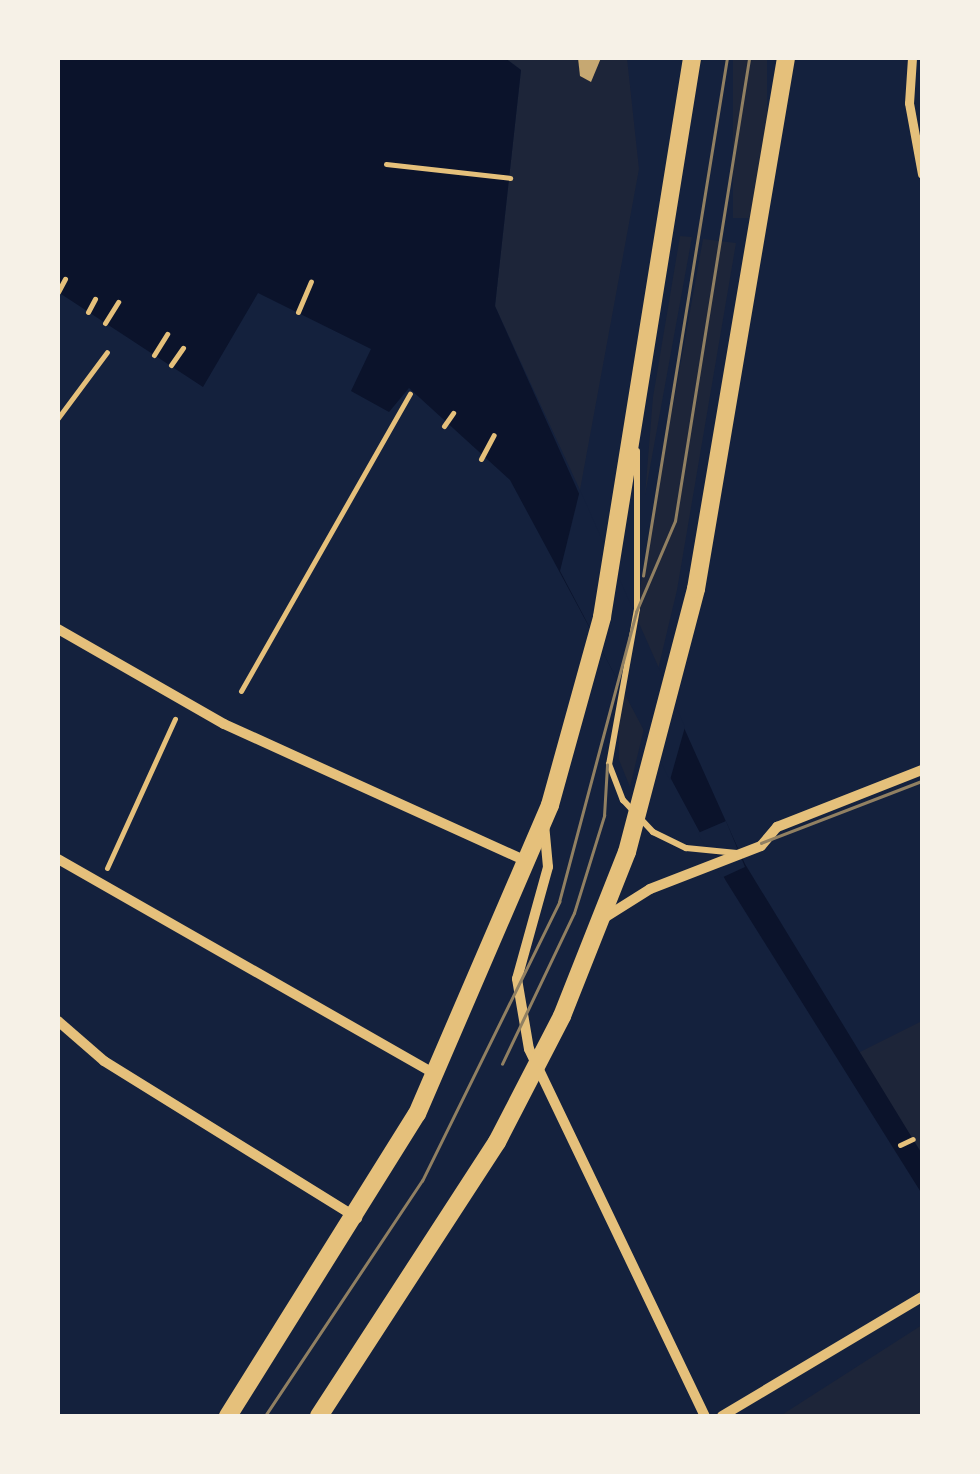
<!DOCTYPE html>
<style>
body{margin:0}
#map{position:relative;width:980px;height:1474px;overflow:hidden;background:#14213d;font-family:"Source Sans 3",sans-serif}
div>[style]{position:absolute}
.green>*{inset:0;background:#1d2539;transform-origin:0 0}
.water>*{inset:0;background:#0b132b}
.pier>*{inset:0;background:#14213d}
.building>*{inset:0;background:#c6a872}
.path>*{height:5px;margin:-2.5px;padding:0 2.5px;transform-origin:2.5px;border-radius:2.5px;background:#e5c07b}
.service>*{height:6px;margin:-3px;padding:0 3px;transform-origin:3px;border-radius:3px;background:#e5c07b}
.pedestrian>*{height:9px;margin:-4.5px;padding:0 4.5px;transform-origin:4.5px;border-radius:4.5px;background:#e5c07b}
.minor>*{height:10px;margin:-5px;padding:0 5px;transform-origin:5px;border-radius:5px;background:#e5c07b}
.secondary>*{height:18px;margin:-9px;padding:0 9px;transform-origin:9px;border-radius:9px;background:#e5c07b}
.tram>*{height:2.5px;margin:-1.25px;padding:0 1.25px;transform-origin:1.25px;border-radius:1.25px;background:#918062}
span{translate:-50% -50%;white-space:nowrap;text-align:center;line-height:1.15;-webkit-text-stroke:8px #f6f1e7;paint-order:stroke}
.frame{position:absolute;inset:0;border:60px solid #f6f1e7;pointer-events:none}
</style>
<div id="map">
<div class="green">
<div style="clip-path:polygon(505px 58px,627px 58px,639px 169px,580px 490px,495px 306px,521px 70px)"></div>
<div style="left:733px;top:58px;width:34px;height:160px"></div>
<div style="clip-path:polygon(680px 236px,692px 237px,645px 495px,653px 397px)"></div>
<div style="clip-path:polygon(703px 239px,736px 243px,677px 590px,630px 787px,619px 760px,619px 706px)"></div>
<div style="clip-path:polygon(922px 1021px,922px 1154px,858px 1053px)"></div>
<div style="clip-path:polygon(922px 1325px,922px 1416px,780px 1416px)"></div>
</div>
<div class="water">
<div style="clip-path:polygon(58px 58px,505px 58px,521px 70px,495px 306px,745px 864px,922px 1154px,922px 1194px,726px 881px,510px 480px,409px 388px,389px 412px,351px 391px,371px 349px,258px 293px,203px 387px,58px 292px)"></div>
</div>
<div class="pier">
<div style="clip-path:polygon(580px 490px,685px 727px,670px 780px,560px 571px)"></div>
<div style="clip-path:polygon(726px 821px,745px 867px,721px 878px,698px 833px)"></div>
</div>
<div class="building">
<div style="clip-path:polygon(578px 58px,601px 58px,591px 82px,580px 76px)"></div>
</div>
<div class="path">
<div style="left:386px;top:164px;width:125px;rotate:6.4deg"></div>
<div style="left:58px;top:292px;width:15px;rotate:-62deg"></div>
<div style="left:88px;top:312px;width:15px;rotate:-62deg"></div>
<div style="left:298px;top:312px;width:33px;rotate:-67deg"></div>
<div style="left:105px;top:323px;width:25px;rotate:-58deg"></div>
<div style="left:154px;top:355px;width:25px;rotate:-58deg"></div>
<div style="left:171px;top:365px;width:21px;rotate:-55deg"></div>
<div style="left:58px;top:418px;width:82px;rotate:-53.4deg"></div>
<div style="left:444px;top:426px;width:16px;rotate:-55deg"></div>
<div style="left:481px;top:459px;width:27px;rotate:-62deg"></div>
<div style="left:241px;top:691px;width:342px;rotate:-60.4deg"></div>
<div style="left:107px;top:868px;width:164px;rotate:-65.5deg"></div>
<div style="left:900px;top:1145px;width:14px;rotate:-25deg"></div>
</div>
<div class="service">
<div style="left:637px;top:451px;width:158px;rotate:90deg"></div>
<div style="left:637px;top:609px;width:158px;rotate:100.2deg"></div>
<div style="left:609px;top:764px;width:39px;rotate:69deg"></div>
<div style="left:623px;top:800px;width:44px;rotate:46.8deg"></div>
<div style="left:653px;top:832px;width:37px;rotate:26deg"></div>
<div style="left:686px;top:848px;width:51px;rotate:5.6deg"></div>
</div>
<div class="pedestrian">
<div style="left:912px;top:58px;width:45px;rotate:93.8deg"></div>
<div style="left:909px;top:103px;width:72px;rotate:79.6deg"></div>
</div>
<div class="minor">
<div style="left:58px;top:629px;width:191px;rotate:29.8deg"></div>
<div style="left:224px;top:724px;width:332px;rotate:24.4deg"></div>
<div style="left:544px;top:824px;width:43px;rotate:84.7deg"></div>
<div style="left:548px;top:867px;width:116px;rotate:105.5deg"></div>
<div style="left:517px;top:979px;width:71px;rotate:80.3deg"></div>
<div style="left:529px;top:1049px;width:407px;rotate:64.4deg"></div>
<div style="left:58px;top:859px;width:435px;rotate:29.7deg"></div>
<div style="left:604px;top:918px;width:54px;rotate:-32.2deg"></div>
<div style="left:650px;top:889px;width:119px;rotate:-21.2deg"></div>
<div style="left:761px;top:846px;width:25px;rotate:-50deg"></div>
<div style="left:777px;top:827px;width:156px;rotate:-21.5deg"></div>
<div style="left:58px;top:1021px;width:61px;rotate:41deg"></div>
<div style="left:104px;top:1061px;width:298px;rotate:31.8deg"></div>
<div style="left:722px;top:1416px;width:233px;rotate:-30.8deg"></div>
</div>
<div class="secondary">
<div style="left:228px;top:1416px;width:356px;rotate:-58deg"></div>
<div style="left:417px;top:1114px;width:336px;rotate:-66.7deg"></div>
<div style="left:550px;top:805px;width:195px;rotate:-74.5deg"></div>
<div style="left:602px;top:617px;width:566px;rotate:-80.85deg"></div>
<div style="left:319px;top:1416px;width:327px;rotate:-57deg"></div>
<div style="left:497px;top:1142px;width:142px;rotate:-62.7deg"></div>
<div style="left:562px;top:1016px;width:176px;rotate:-68.4deg"></div>
<div style="left:627px;top:852px;width:272px;rotate:-75.3deg"></div>
<div style="left:696px;top:589px;width:539px;rotate:-80.38deg"></div>
</div>
<div class="tram">
<div style="left:643px;top:576px;width:525px;rotate:-80.79deg"></div>
<div style="left:761px;top:843px;width:173px;rotate:-21.1deg"></div>
<div style="left:502px;top:1064px;width:167px;rotate:-64.5deg"></div>
<div style="left:574px;top:913px;width:102px;rotate:-72.8deg"></div>
<div style="left:604px;top:816px;width:51px;rotate:-86.6deg"></div>
<div style="left:265px;top:1416px;width:283px;rotate:-56.3deg"></div>
<div style="left:422px;top:1181px;width:311px;rotate:-63.8deg"></div>
<div style="left:559px;top:902px;width:300px;rotate:-75.1deg"></div>
<div style="left:636px;top:612px;width:99px;rotate:-66.8deg"></div>
<div style="left:675px;top:521px;width:469px;rotate:-80.9deg"></div>
</div>
<div class="frame"></div>
</div>
